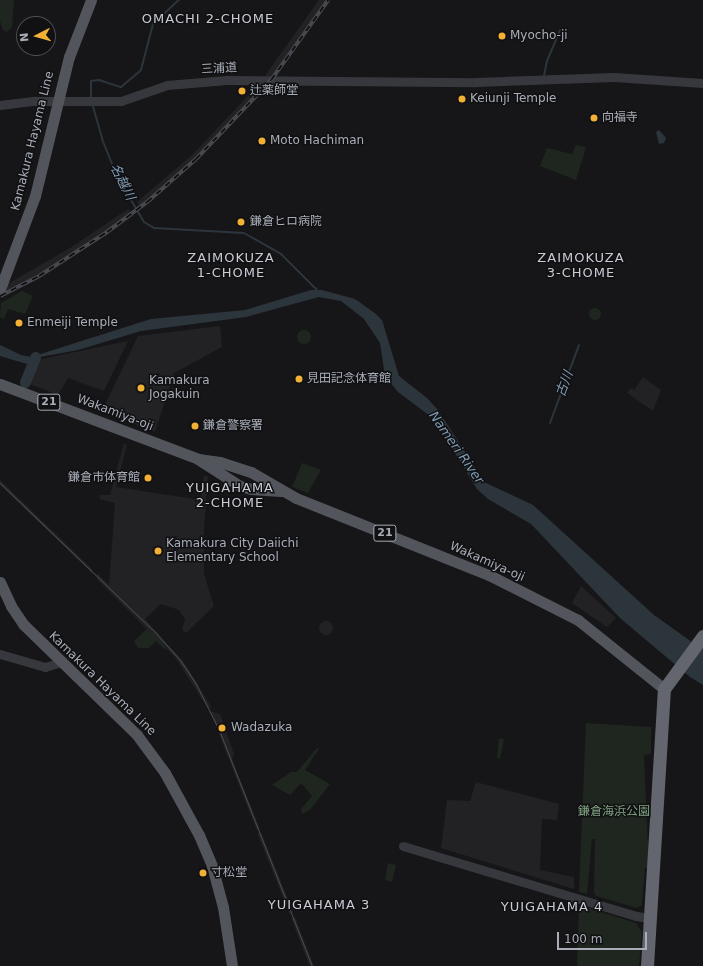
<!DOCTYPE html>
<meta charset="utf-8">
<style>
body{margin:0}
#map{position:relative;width:703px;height:966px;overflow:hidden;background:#161618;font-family:"DejaVu Sans","Noto Sans JP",sans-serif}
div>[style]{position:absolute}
.built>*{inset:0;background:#222225;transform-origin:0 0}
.round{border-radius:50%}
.green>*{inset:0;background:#1e261f}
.water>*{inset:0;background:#2c353c}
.stream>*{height:2px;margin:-1px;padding:0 1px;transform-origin:1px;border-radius:1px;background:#2c353c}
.river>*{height:11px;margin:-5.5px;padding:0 5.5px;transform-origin:5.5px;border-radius:5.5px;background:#2c353c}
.minor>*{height:9px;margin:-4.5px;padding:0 4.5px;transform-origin:4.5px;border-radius:4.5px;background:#37383d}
.major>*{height:11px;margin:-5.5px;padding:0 5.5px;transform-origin:5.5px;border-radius:5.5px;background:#53555c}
.highway>*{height:13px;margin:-6.5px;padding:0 6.5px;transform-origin:6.5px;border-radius:6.5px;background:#63666e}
.tram>*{height:1px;margin:-0.5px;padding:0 0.5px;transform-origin:0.5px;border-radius:0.5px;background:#4a4c52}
.rail>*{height:3.5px;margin-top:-1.75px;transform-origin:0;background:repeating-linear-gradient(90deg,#111113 0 6px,#4a4c52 0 12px);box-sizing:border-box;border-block:1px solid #4a4c52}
.dots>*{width:11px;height:11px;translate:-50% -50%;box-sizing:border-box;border:2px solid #111113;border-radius:50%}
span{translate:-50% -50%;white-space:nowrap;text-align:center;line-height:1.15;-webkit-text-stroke:3px #111113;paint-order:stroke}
.shield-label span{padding:1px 3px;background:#111113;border:1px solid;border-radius:3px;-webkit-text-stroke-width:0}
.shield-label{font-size:11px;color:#a8adb8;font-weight:700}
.poi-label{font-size:12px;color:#a8adb8}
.left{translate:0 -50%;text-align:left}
.right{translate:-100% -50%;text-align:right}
.street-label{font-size:12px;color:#a8adb8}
.park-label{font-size:12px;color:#7fa381}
.neighbourhood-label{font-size:13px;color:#c9ccd4;letter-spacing:1px}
.water-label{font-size:13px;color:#7f9bb3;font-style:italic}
.north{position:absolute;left:16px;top:16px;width:40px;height:40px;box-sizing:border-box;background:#111113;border:1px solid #4d4f55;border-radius:50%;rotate:264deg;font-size:11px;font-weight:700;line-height:16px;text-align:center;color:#a8adb8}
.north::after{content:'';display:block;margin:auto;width:14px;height:18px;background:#f2b134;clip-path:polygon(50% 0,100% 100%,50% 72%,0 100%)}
.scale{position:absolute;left:557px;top:932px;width:90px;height:18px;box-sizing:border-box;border:2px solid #a8adb8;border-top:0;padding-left:5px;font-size:12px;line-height:14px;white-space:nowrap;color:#a8adb8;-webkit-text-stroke:3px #111113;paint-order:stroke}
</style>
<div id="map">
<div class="built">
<div style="clip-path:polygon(319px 0,331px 0,266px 89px,197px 161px,141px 209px,137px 202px,192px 155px,259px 84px)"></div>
<div style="clip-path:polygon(128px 209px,133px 216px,114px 230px,39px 278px,1px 298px,4px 286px,70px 248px)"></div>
<div style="clip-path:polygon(220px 326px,222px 347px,174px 373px,155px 432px,102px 411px,138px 336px)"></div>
<div style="clip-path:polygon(128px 341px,104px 391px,68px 378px,58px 395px,27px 383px,37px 360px)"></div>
<div style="clip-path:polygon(643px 377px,661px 390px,653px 411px,627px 393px,631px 388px,634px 390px)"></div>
<div style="clip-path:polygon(124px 443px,127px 445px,116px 487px,201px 500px,204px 475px,208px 477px,204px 527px,204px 574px,214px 606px,186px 633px,182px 629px,185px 619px,179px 610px,161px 604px,145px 619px,183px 661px,212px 708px,207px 707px,175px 657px,97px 579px,97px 573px,109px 585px,115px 503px,100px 499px,99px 495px,110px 495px)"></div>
<div style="clip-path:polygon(0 480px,92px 569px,92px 573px,0 485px)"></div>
<div style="clip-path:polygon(581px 586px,616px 618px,607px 627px,572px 603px)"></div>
<div class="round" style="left:319px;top:621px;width:14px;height:14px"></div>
<div style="clip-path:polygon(210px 711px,220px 714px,234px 754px,232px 759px,260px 829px,257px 831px)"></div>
<div style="clip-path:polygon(476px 782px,559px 804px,557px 820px,542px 819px,540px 870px,574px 877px,574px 889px,441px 848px,447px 800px,470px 801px)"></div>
<div style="left:261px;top:832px;width:87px;height:4px;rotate:68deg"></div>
<div style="left:295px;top:917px;width:53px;height:4px;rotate:69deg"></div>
</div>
<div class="green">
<div style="clip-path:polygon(0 0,14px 0,12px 27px,7px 32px,3px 30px,0 21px)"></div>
<div style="clip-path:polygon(576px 145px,586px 147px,576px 180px,540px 166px,547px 148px,572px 154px)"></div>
<div style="clip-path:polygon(22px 291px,33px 296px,25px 314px,8px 309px,4px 319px,0 317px,1px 303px)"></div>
<div class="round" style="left:589px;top:308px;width:12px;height:12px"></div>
<div class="round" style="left:297px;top:330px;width:14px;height:14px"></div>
<div style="clip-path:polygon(302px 463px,321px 470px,308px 493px,292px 487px)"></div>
<div style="clip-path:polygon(148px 628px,153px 633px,166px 647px,164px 649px,156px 641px,149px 648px,138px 648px,134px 641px)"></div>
<div style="clip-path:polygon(586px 723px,651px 727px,651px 754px,644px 755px,649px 868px,645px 868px,642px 905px,637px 908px,596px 896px,594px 893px,595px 839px,592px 839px,587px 894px,579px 892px)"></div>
<div style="clip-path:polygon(499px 738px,504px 739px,500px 759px,497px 758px)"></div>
<div style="clip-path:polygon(317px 748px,319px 749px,305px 770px,330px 784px,310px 810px,302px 814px,301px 809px,312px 796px,301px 783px,290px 795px,272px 785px,291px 772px,297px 772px)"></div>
<div style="clip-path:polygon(388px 863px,396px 865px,392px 882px,385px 880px)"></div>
<div style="clip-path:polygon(579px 905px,636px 923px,642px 932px,639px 966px,577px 966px)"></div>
</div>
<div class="water">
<div style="clip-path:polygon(659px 130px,666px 138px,664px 143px,659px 144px,656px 132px)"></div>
<div style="clip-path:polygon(311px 290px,322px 290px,355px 299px,376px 314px,382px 320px,399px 376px,427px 398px,438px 410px,484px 482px,533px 505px,654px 615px,703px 650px,703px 685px,690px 677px,620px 618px,531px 524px,488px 499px,477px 489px,434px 419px,398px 392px,385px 376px,380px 343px,364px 319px,341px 301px,319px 297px,246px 317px,141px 331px,78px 350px,40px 357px,27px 364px,0 356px,0 345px,21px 355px,31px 357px,151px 319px,245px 310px)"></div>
</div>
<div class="stream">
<div style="left:544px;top:76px;width:15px;rotate:-79deg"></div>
<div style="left:547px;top:61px;width:34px;rotate:-67deg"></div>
<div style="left:91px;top:99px;width:18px;rotate:-90deg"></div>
<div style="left:91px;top:81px;width:8px;rotate:-7deg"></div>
<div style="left:99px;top:80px;width:23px;rotate:18deg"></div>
<div style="left:121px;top:87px;width:26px;rotate:-40deg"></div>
<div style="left:141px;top:70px;width:48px;rotate:-75.4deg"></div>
<div style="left:153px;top:24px;width:35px;rotate:-43deg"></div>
<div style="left:92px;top:103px;width:37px;rotate:74deg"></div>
<div style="left:102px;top:139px;width:40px;rotate:68deg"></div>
<div style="left:117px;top:176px;width:53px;rotate:59.6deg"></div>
<div style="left:144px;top:222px;width:12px;rotate:31deg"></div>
<div style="left:154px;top:228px;width:90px;rotate:3.2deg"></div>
<div style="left:244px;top:233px;width:43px;rotate:29.6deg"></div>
<div style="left:281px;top:254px;width:52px;rotate:45deg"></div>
<div style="left:550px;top:423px;width:83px;rotate:-69.6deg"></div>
</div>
<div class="river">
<div style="left:25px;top:382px;width:27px;rotate:-68deg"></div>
</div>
<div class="minor">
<div style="left:0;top:105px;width:34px;rotate:-7deg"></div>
<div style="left:34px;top:101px;width:87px"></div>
<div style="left:121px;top:101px;width:49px;rotate:-19.2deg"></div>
<div style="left:167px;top:85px;width:60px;rotate:-4.8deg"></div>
<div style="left:227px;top:80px;width:249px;rotate:0.5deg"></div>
<div style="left:476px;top:82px;width:138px;rotate:-2.1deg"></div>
<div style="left:614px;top:77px;width:89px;rotate:3.9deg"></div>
<div style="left:0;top:654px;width:47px;rotate:16.1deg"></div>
<div style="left:45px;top:667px;width:17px;rotate:-17deg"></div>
<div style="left:403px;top:846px;width:243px;rotate:16.7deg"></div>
<div style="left:636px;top:916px;width:14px;rotate:8deg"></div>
</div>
<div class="major">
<div style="left:0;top:289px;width:99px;rotate:-69.4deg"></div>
<div style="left:35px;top:196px;width:143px;rotate:-76.3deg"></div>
<div style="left:69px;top:57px;width:61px;rotate:-68.9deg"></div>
<div style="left:0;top:384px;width:212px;rotate:20.7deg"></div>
<div style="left:198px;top:459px;width:50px;rotate:32.7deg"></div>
<div style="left:240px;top:486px;width:11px;rotate:15deg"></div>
<div style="left:251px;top:489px;width:30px;rotate:4deg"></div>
<div style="left:198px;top:459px;width:22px;rotate:8deg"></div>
<div style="left:220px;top:462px;width:33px;rotate:18deg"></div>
<div style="left:251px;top:472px;width:52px;rotate:30deg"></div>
<div style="left:296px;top:498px;width:208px;rotate:21.8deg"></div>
<div style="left:489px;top:575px;width:100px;rotate:26.8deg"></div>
<div style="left:578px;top:620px;width:110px;rotate:38.7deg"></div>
<div style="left:0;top:582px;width:26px;rotate:65deg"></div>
<div style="left:11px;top:606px;width:22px;rotate:56deg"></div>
<div style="left:23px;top:624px;width:159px;rotate:44.2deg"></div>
<div style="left:137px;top:735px;width:47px;rotate:53.6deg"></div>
<div style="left:165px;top:773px;width:71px;rotate:61.3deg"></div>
<div style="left:199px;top:835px;width:34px;rotate:67deg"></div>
<div style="left:212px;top:866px;width:42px;rotate:75deg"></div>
<div style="left:223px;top:907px;width:60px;rotate:81.3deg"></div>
</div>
<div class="highway">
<div style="left:647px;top:966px;width:278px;rotate:-86.5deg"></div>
<div style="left:664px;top:689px;width:66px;rotate:-53.7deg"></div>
</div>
<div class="tram">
<div style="left:0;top:483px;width:212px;rotate:43.9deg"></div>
<div style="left:153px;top:630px;width:40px;rotate:48deg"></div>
<div style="left:180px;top:660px;width:27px;rotate:56deg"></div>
<div style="left:195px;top:682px;width:54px;rotate:63.4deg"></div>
<div style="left:219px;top:730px;width:254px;rotate:68.5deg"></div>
</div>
<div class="rail">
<div style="left:0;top:296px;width:44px;rotate:-27.1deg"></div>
<div style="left:39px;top:276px;width:81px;rotate:-32.9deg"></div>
<div style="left:107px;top:232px;width:50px;rotate:-36.9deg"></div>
<div style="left:147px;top:202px;width:65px;rotate:-41.3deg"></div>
<div style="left:196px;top:159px;width:109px;rotate:-46.5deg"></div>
<div style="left:271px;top:80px;width:98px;rotate:-54.5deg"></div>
</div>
<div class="dots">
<div style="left:502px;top:36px;background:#f2b134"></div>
<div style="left:242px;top:91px;background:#f2b134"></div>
<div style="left:462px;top:99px;background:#f2b134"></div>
<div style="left:594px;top:118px;background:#f2b134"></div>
<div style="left:262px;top:141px;background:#f2b134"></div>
<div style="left:241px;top:222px;background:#f2b134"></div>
<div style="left:19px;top:323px;background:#f2b134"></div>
<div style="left:299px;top:379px;background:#f2b134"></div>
<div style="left:141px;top:388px;background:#f2b134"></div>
<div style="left:195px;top:426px;background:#f2b134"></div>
<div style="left:148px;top:478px;background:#f2b134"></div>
<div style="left:158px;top:551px;background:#f2b134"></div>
<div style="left:222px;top:728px;background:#f2b134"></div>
<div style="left:203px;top:873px;background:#f2b134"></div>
</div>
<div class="shield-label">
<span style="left:49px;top:402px">21</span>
<span style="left:385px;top:533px">21</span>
</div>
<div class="poi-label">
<span class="left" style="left:510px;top:36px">Myocho-ji</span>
<span class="left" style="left:250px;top:91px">辻薬師堂</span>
<span class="left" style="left:470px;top:99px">Keiunji Temple</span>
<span class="left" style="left:602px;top:118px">向福寺</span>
<span class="left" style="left:270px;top:141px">Moto Hachiman</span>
<span class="left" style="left:250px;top:222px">鎌倉ヒロ病院</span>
<span class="left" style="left:27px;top:323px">Enmeiji Temple</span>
<span class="left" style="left:307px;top:379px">見田記念体育館</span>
<span class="left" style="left:149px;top:388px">Kamakura<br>Jogakuin</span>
<span class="left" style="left:203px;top:426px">鎌倉警察署</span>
<span class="right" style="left:140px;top:478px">鎌倉市体育館</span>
<span class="left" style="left:166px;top:551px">Kamakura City Daiichi<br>Elementary School</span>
<span class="left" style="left:231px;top:728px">Wadazuka</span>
<span class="left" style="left:211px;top:873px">寸松堂</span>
</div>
<div class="street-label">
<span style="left:219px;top:69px;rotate:-3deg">三浦道</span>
<span style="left:33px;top:141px;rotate:-76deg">Kamakura Hayama Line</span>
<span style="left:115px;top:413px;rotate:21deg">Wakamiya-oji</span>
<span style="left:487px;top:562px;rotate:24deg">Wakamiya-oji</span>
<span style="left:102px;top:684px;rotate:44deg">Kamakura Hayama Line</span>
</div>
<div class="park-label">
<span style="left:614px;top:812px">鎌倉海浜公園</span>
</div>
<div class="neighbourhood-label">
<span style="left:208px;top:19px">OMACHI 2-CHOME</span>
<span style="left:231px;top:266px">ZAIMOKUZA<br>1-CHOME</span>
<span style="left:581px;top:266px">ZAIMOKUZA<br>3-CHOME</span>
<span style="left:230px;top:496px">YUIGAHAMA<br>2-CHOME</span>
<span style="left:319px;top:905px">YUIGAHAMA 3</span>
<span style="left:552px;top:907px">YUIGAHAMA 4</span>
</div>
<div class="water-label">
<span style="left:122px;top:182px;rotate:63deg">名越川</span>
<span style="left:565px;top:384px;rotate:-70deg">古川</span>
<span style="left:456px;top:448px;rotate:55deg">Nameri River</span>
</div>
<div class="north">N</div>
<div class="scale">100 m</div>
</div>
